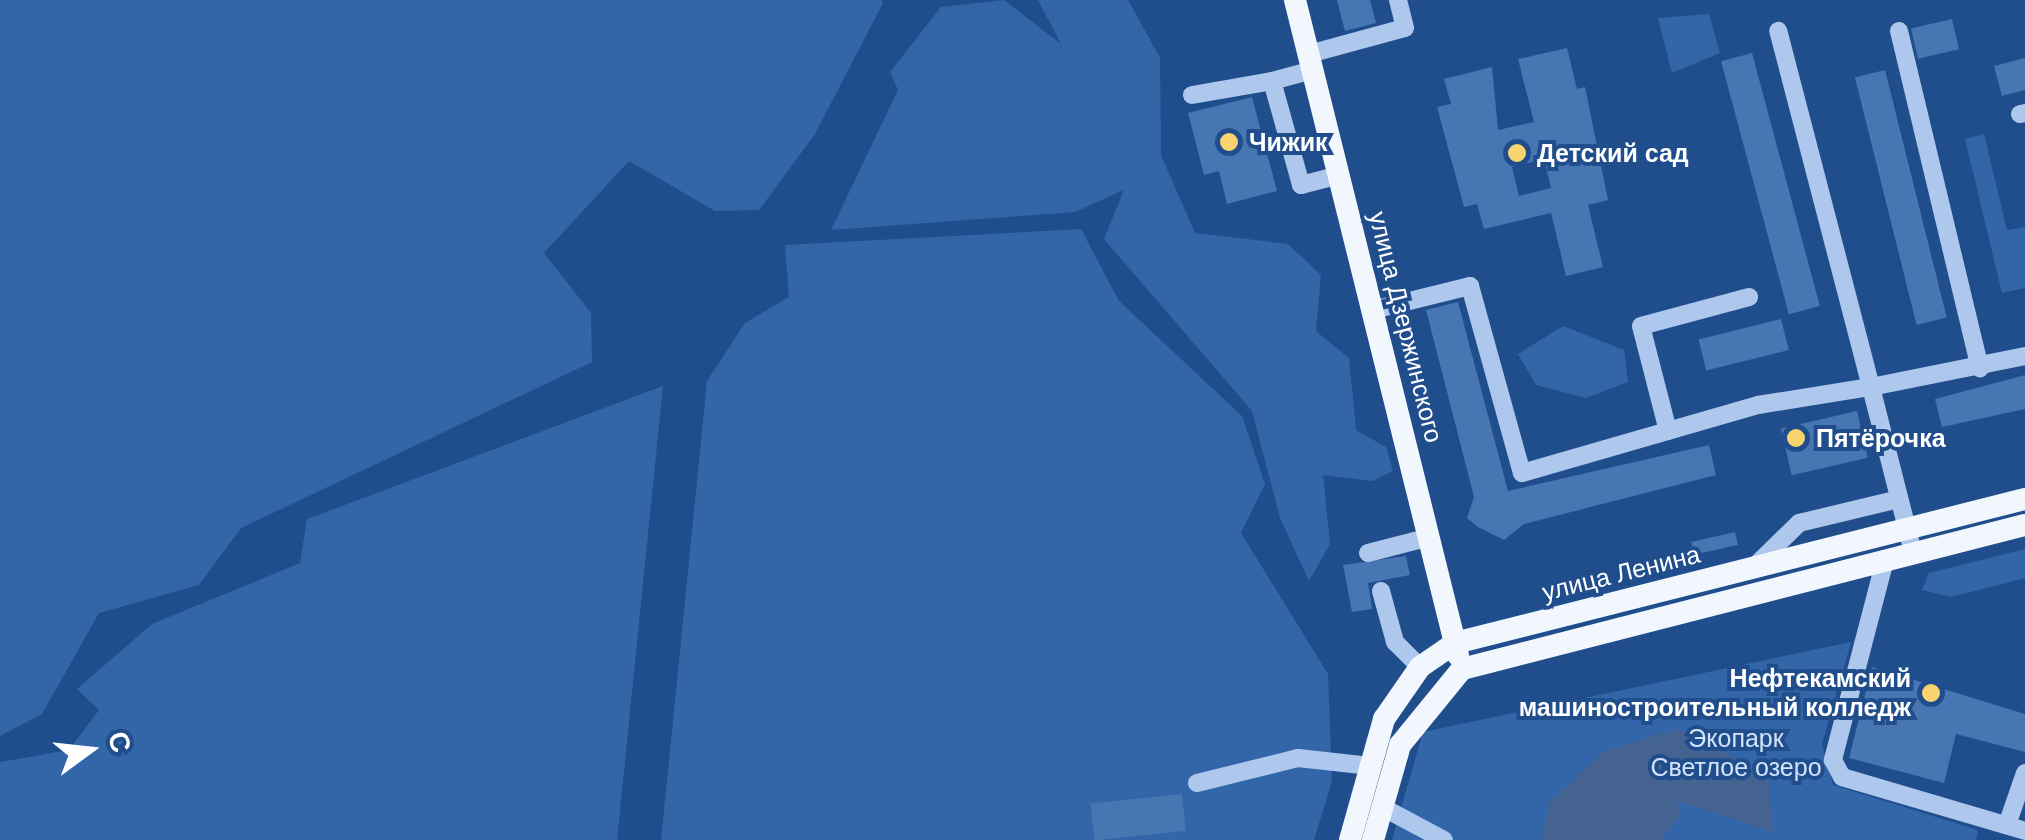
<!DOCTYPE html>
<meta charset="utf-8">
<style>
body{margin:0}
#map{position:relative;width:2025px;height:840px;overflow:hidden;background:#204d8c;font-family:Arial,sans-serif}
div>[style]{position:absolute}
.green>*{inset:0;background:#3366a9}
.water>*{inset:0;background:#446391}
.building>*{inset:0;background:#4876b3;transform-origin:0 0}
.minor>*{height:18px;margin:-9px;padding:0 9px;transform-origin:9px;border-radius:9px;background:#adc8ec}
.major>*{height:22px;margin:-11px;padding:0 11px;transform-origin:11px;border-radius:11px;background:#f2f7fe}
.dots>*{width:28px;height:28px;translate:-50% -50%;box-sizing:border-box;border:5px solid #204d8c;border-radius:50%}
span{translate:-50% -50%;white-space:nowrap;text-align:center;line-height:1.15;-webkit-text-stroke:8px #204d8c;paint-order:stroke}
.poi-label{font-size:25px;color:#fff;font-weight:700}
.left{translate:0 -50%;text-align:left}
.right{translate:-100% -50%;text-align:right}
.street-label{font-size:25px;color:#fff}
.park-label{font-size:25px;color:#d2e3f9}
.north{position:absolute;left:40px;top:700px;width:100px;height:100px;-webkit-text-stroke:8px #204d8c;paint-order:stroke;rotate:75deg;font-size:28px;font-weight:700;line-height:40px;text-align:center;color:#fff}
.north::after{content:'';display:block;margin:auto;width:35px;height:45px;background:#fff;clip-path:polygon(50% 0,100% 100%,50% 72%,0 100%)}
</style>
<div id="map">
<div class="green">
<div style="clip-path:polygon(0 0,882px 0,883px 3px,815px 134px,759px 210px,715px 211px,629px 161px,544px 253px,591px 313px,592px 362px,241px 528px,199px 585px,99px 613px,42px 714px,0 736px)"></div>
<div style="clip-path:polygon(1004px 0,1061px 44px,1038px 0,1128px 0,1160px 58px,1161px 155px,1195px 233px,1288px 244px,1321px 275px,1316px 331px,1349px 358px,1356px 430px,1386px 447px,1393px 471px,1372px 481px,1323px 475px,1330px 544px,1309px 581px,1280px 518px,1252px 411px,1104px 239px,1124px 190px,1075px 212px,831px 230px,898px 90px,890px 72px,941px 7px)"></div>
<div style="clip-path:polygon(1709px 14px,1720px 53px,1672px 73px,1658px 18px)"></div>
<div style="clip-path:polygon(1984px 134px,2007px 230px,2025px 227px,2025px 288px,2002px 293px,1965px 139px)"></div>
<div style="clip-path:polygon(1081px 229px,1119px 301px,1242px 416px,1265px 484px,1241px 533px,1328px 674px,1332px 781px,1314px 840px,661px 840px,707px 381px,745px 323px,789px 297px,785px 245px)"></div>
<div style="clip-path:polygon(1563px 326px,1624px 350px,1628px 382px,1586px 398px,1536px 385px,1518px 354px)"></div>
<div style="clip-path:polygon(663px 386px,617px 840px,0 840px,0 762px,69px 750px,99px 710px,77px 689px,152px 624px,300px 563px,307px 519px)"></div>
<div style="clip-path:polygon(2025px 549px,2025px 578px,1951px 597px,1922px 590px,1929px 573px)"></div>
<div style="clip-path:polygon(1851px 642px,1822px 744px,1833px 785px,1978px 830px,1976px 840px,1392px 840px,1423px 732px)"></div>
</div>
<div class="water">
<div style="clip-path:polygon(1677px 729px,1768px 775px,1773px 832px,1678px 801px,1679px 817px,1661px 840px,1541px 840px,1550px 802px,1603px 752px)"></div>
</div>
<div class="building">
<div style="clip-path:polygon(1337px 0,1370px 0,1376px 23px,1345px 31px)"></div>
<div style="left:1952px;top:19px;width:31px;height:42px;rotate:77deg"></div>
<div style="clip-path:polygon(evenodd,1567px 48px,1577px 89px,1585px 87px,1608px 200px,1588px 205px,1603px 267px,1566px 276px,1551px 213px,1484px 229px,1477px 204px,1464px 207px,1437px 107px,1451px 104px,1444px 79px,1492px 67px,1498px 130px,1534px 122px,1518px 59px,1567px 48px,1544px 159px,1551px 188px,1519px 196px,1512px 167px,1544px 159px)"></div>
<div style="left:1752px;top:53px;width:262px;height:32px;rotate:75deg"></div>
<div style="clip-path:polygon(2025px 58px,2025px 90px,2002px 96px,1994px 66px)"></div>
<div style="left:1885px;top:70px;width:255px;height:31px;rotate:76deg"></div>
<div style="clip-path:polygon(1252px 97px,1277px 191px,1227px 204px,1219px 171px,1204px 175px,1188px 113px)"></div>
<div style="clip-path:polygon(1458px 302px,1508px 491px,1709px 445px,1716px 475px,1524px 524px,1504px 540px,1478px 527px,1467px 518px,1474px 497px,1426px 310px)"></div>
<div style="left:1781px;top:319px;width:32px;height:85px;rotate:76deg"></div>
<div style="clip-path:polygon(2025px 375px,2025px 409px,1942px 427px,1935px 399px)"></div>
<div style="left:1857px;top:411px;width:48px;height:78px;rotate:77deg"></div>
<div style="left:1735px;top:532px;width:13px;height:45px;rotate:77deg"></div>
<div style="clip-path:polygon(1406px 556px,1410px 575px,1368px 583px,1372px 609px,1352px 612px,1343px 565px)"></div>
<div style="clip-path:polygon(1872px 667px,2025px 714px,2025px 752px,1956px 734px,1944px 783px,1849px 758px)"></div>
<div style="left:1182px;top:794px;width:37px;height:92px;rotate:84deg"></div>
</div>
<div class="minor">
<div style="left:1899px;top:31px;width:347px;rotate:76.5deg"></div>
<div style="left:1309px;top:54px;width:99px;rotate:-15.2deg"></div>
<div style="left:1405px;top:28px;width:29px;rotate:-104deg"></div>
<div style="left:1313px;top:70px;width:42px;rotate:165deg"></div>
<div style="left:1272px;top:81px;width:108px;rotate:74.4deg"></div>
<div style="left:1301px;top:185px;width:40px;rotate:-14.4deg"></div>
<div style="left:1192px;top:95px;width:81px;rotate:-9.9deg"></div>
<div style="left:2020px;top:114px;width:5px;rotate:-11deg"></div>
<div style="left:1373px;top:310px;width:100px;rotate:-13.9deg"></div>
<div style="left:1470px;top:286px;width:194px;rotate:74.5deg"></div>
<div style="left:1522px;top:473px;width:246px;rotate:-16.1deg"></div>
<div style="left:1758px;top:405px;width:114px;rotate:-9.1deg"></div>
<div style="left:1871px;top:387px;width:368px;rotate:-104.6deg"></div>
<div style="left:1668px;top:431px;width:108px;rotate:-104.4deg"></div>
<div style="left:1641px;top:326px;width:112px;rotate:-15deg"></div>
<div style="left:1913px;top:552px;width:170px;rotate:-104.3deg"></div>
<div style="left:1871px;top:387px;width:157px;rotate:-11.4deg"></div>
<div style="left:1368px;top:553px;width:64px;rotate:-14.5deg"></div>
<div style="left:1885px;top:560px;width:207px;rotate:104.6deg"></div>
<div style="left:1833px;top:760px;width:19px;rotate:62deg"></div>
<div style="left:1842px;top:777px;width:191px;rotate:16.4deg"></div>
<div style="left:1755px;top:566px;width:62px;rotate:-44.3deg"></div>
<div style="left:1799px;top:523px;width:103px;rotate:-13.5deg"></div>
<div style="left:1381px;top:591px;width:53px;rotate:74.6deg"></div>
<div style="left:1395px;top:642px;width:35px;rotate:45deg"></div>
<div style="left:1197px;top:783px;width:104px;rotate:-13.9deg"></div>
<div style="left:1298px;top:758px;width:73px;rotate:6.3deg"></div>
<div style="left:1382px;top:807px;width:70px;rotate:28deg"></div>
<div style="left:2007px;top:825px;width:55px;rotate:-70.9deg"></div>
</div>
<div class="major">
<div style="left:1295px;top:0;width:675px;rotate:76.03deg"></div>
<div style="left:1350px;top:840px;width:126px;rotate:-74.3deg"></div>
<div style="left:1384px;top:719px;width:63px;rotate:-55.3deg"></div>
<div style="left:1420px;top:667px;width:42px;rotate:-34.4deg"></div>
<div style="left:1455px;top:643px;width:588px;rotate:-14.18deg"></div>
<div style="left:1373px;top:840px;width:99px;rotate:-74.1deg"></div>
<div style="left:1400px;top:745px;width:98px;rotate:-50.8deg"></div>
<div style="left:1462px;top:669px;width:581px;rotate:-14.35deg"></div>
</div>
<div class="dots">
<div style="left:1229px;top:142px;background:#f9d46e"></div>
<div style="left:1517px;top:153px;background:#f9d46e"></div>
<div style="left:1796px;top:438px;background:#f9d46e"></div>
<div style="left:1931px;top:693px;background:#f9d46e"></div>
</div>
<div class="poi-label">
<span class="left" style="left:1249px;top:142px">Чижик</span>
<span class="left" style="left:1537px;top:153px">Детский сад</span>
<span class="left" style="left:1816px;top:438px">Пятёрочка</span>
<span class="right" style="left:1911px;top:693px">Нефтекамский<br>машиностроительный колледж</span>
</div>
<div class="street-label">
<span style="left:1406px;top:327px;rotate:76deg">улица Дзержинского</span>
<span style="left:1621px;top:573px;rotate:-14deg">улица Ленина</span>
</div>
<div class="park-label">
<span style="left:1736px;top:753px">Экопарк<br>Светлое озеро</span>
</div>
<div class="north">С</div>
</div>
